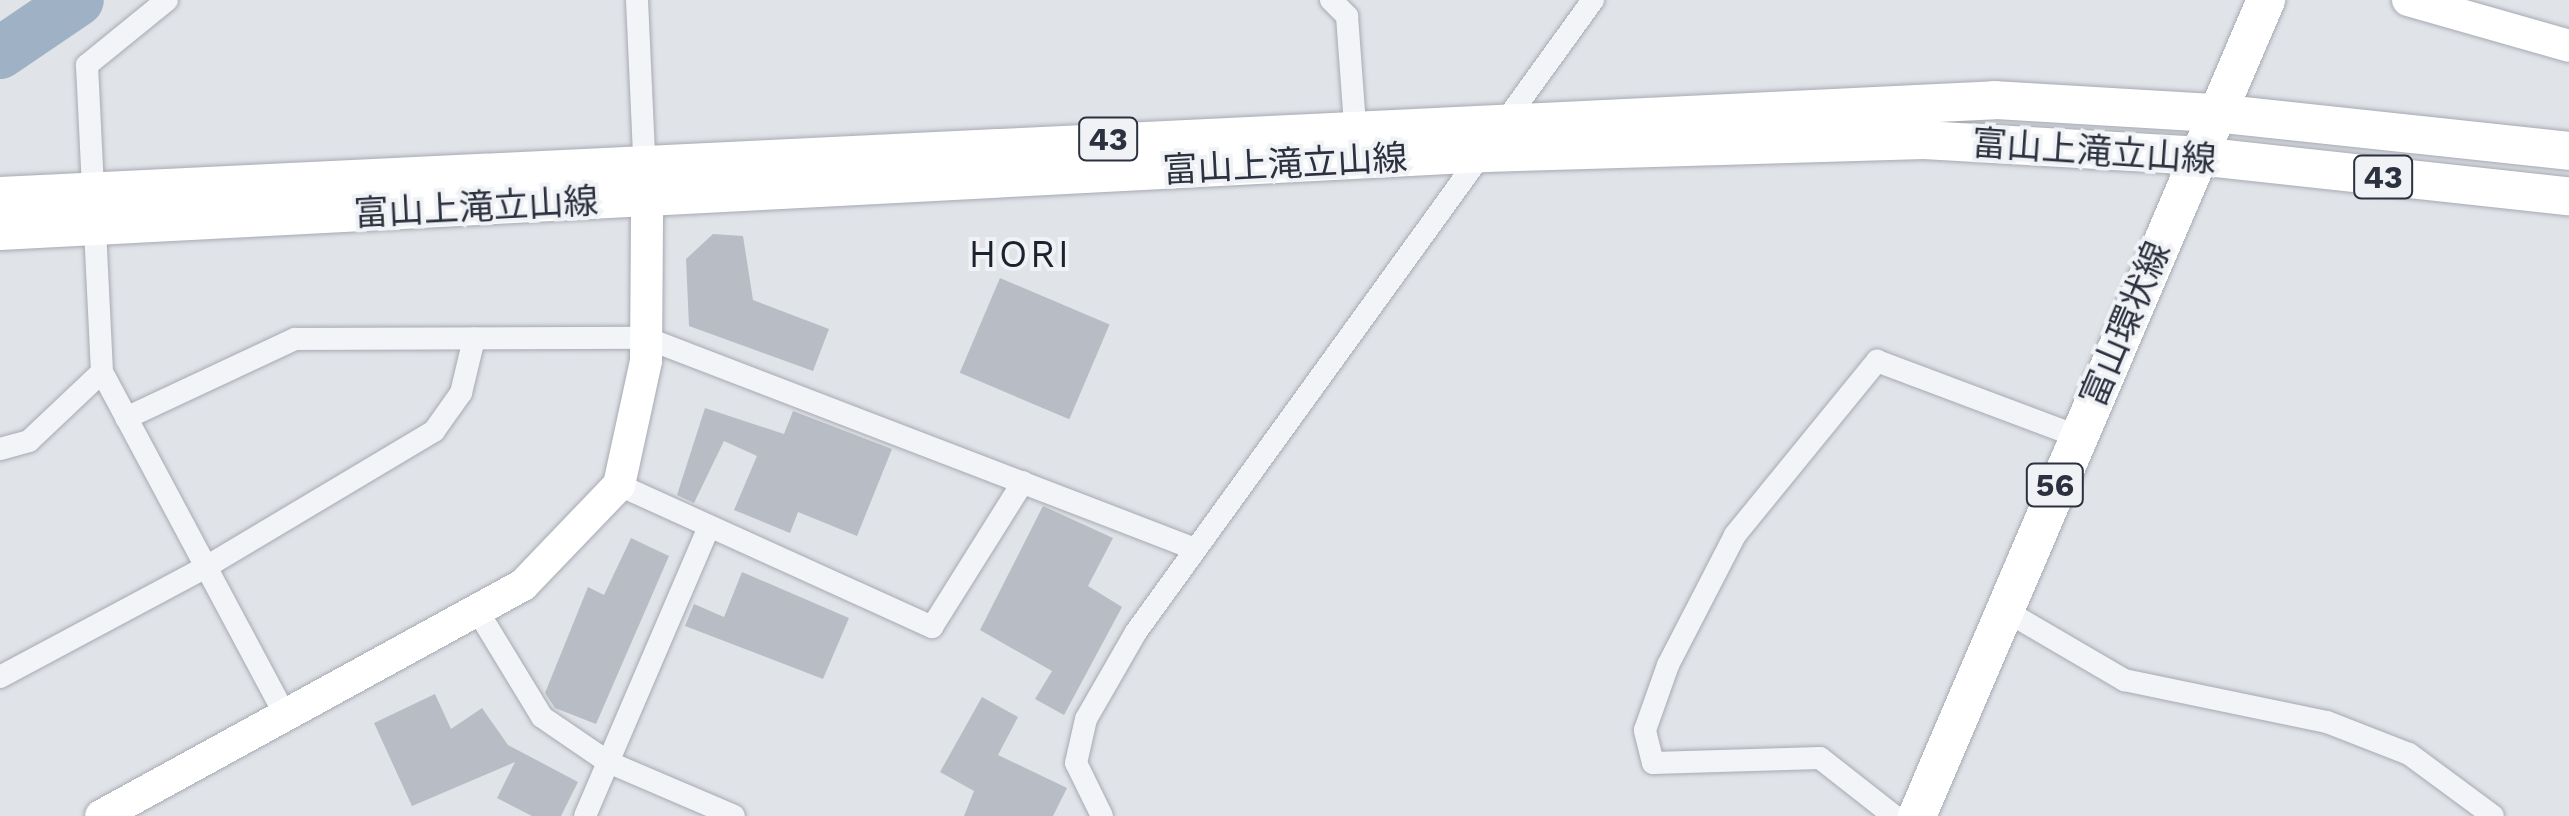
<!DOCTYPE html>
<meta charset="utf-8">
<style>
body{margin:0}
#map{position:relative;width:2569px;height:816px;overflow:hidden;background:#e0e3e8;font-family:"Work Sans","Noto Sans JP",sans-serif}
div>[style]{position:absolute}
.river>*{height:52px;margin:-26px;padding:0 26px;transform-origin:26px;border-radius:26px;background:#9fb1c4}
.building>*{inset:0;background:#b8bcc4;transform-origin:0 0}
.roads{filter:drop-shadow(0 0 2px #a6aab2) drop-shadow(0 0 2px #a6aab2)}
.street>*{height:22px;margin:-11px;padding:0 11px;transform-origin:11px;border-radius:11px;background:#f3f4f7}
.secondary>*{height:32px;margin:-16px;padding:0 16px;transform-origin:16px;border-radius:16px;background:#fff}
.primary>*{height:38px;margin:-19px;padding:0 19px;transform-origin:19px;border-radius:19px;background:#fff}
span{translate:-50% -50%;white-space:nowrap;text-align:center;line-height:1.15;-webkit-text-stroke:8px #f0f2f6;paint-order:stroke}
.shield-label span{padding:2px 8px;background:#f0f2f6;border:2px solid;border-radius:8px;-webkit-text-stroke-width:0}
.shield-label{font-size:32px;color:#2b313e;font-weight:700}
.street-label{font-size:35px;color:#2b313e}
.neighbourhood-label{font-size:38px;color:#1d222f;letter-spacing:2.5px}
</style>
<div id="map">
<div class="river">
<div style="left:0;top:53px;width:94px;rotate:-34.2deg"></div>
</div>
<div class="building">
<div style="clip-path:polygon(713px 234px,743px 236px,753px 300px,829px 329px,813px 371px,689px 326px,686px 259px)"></div>
<div style="left:1000px;top:278px;width:119px;height:103px;rotate:23deg"></div>
<div style="clip-path:polygon(705px 408px,784px 434px,793px 411px,892px 449px,857px 536px,798px 512px,790px 533px,734px 510px,757px 456px,724px 441px,694px 503px,677px 495px)"></div>
<div style="clip-path:polygon(1043px 506px,1113px 538px,1088px 586px,1122px 607px,1064px 715px,1035px 699px,1052px 671px,980px 630px)"></div>
<div style="clip-path:polygon(631px 538px,669px 556px,596px 724px,555px 708px,545px 693px,588px 587px,604px 595px)"></div>
<div style="clip-path:polygon(742px 572px,849px 618px,823px 679px,685px 626px,694px 604px,724px 617px)"></div>
<div style="clip-path:polygon(435px 694px,451px 729px,482px 708px,508px 745px,578px 782px,561px 816px,532px 816px,497px 798px,515px 762px,412px 806px,374px 723px)"></div>
<div style="clip-path:polygon(982px 697px,1018px 717px,998px 755px,1067px 788px,1053px 816px,964px 816px,974px 791px,940px 772px)"></div>
</div>
<div class="roads">
<div class="street">
<div style="left:637px;top:0;width:174px;rotate:87.4deg"></div>
<div style="left:1331px;top:0;width:23px;rotate:45deg"></div>
<div style="left:1347px;top:16px;width:123px;rotate:85.8deg"></div>
<div style="left:102px;top:372px;width:389px;rotate:61.9deg"></div>
<div style="left:126px;top:418px;width:187px;rotate:-25.1deg"></div>
<div style="left:295px;top:339px;width:351px;rotate:-0.2deg"></div>
<div style="left:646px;top:338px;width:588px;rotate:21.02deg"></div>
<div style="left:0;top:449px;width:30px;rotate:-15deg"></div>
<div style="left:29px;top:441px;width:100px;rotate:-43.4deg"></div>
<div style="left:102px;top:372px;width:307px;rotate:-92.8deg"></div>
<div style="left:87px;top:65px;width:103px;rotate:-39.1deg"></div>
<div style="left:619px;top:485px;width:344px;rotate:24.4deg"></div>
<div style="left:932px;top:627px;width:171px;rotate:-57.9deg"></div>
<div style="left:2001px;top:608px;width:143px;rotate:30.3deg"></div>
<div style="left:2124px;top:680px;width:207px;rotate:11.7deg"></div>
<div style="left:2327px;top:722px;width:88px;rotate:21.3deg"></div>
<div style="left:2409px;top:754px;width:104px;rotate:36.4deg"></div>
<div style="left:477px;top:610px;width:125px;rotate:58.7deg"></div>
<div style="left:542px;top:717px;width:80px;rotate:34.3deg"></div>
<div style="left:608px;top:762px;width:137px;rotate:23.2deg"></div>
<div style="left:0;top:677px;width:234px;rotate:-28.1deg"></div>
<div style="left:206px;top:567px;width:265px;rotate:-30.8deg"></div>
<div style="left:434px;top:431px;width:47px;rotate:-54.6deg"></div>
<div style="left:461px;top:393px;width:56px;rotate:-76.5deg"></div>
<div style="left:585px;top:816px;width:315px;rotate:-66.8deg"></div>
<div style="left:1102px;top:816px;width:59px;rotate:-116.1deg"></div>
<div style="left:1076px;top:763px;width:45px;rotate:-77.2deg"></div>
<div style="left:1086px;top:719px;width:100px;rotate:-60.1deg"></div>
<div style="left:1136px;top:632px;width:780px;rotate:-54.13deg"></div>
<div style="left:1894px;top:816px;width:94px;rotate:-141.9deg"></div>
<div style="left:1820px;top:758px;width:167px;rotate:178.3deg"></div>
<div style="left:1653px;top:763px;width:34px;rotate:-104deg"></div>
<div style="left:1645px;top:730px;width:69px;rotate:-70.5deg"></div>
<div style="left:1668px;top:665px;width:146px;rotate:-62.7deg"></div>
<div style="left:1735px;top:535px;width:225px;rotate:-50.8deg"></div>
<div style="left:1877px;top:361px;width:214px;rotate:20.6deg"></div>
</div>
<div class="secondary">
<div style="left:2408px;top:0;width:167px;rotate:15.9deg"></div>
<div style="left:101px;top:816px;width:481px;rotate:-28.7deg"></div>
<div style="left:523px;top:585px;width:139px;rotate:-46.2deg"></div>
<div style="left:619px;top:485px;width:127px;rotate:-77.7deg"></div>
<div style="left:646px;top:361px;width:163px;rotate:-89.6deg"></div>
</div>
<div class="primary">
<div style="left:0;top:196px;width:1997px;rotate:-2.75deg"></div>
<div style="left:1995px;top:100px;width:220px;rotate:3.4deg"></div>
<div style="left:2215px;top:113px;width:356px;rotate:6.1deg"></div>
<div style="left:0;top:231px;width:1488px;rotate:-3deg"></div>
<div style="left:1486px;top:153px;width:438px;rotate:-1.7deg"></div>
<div style="left:1924px;top:140px;width:274px;rotate:3.3deg"></div>
<div style="left:2198px;top:156px;width:373px;rotate:6.2deg"></div>
<div style="left:1917px;top:816px;width:888px;rotate:-66.84deg"></div>
</div>
</div>
<div class="shield-label">
<span style="left:1108px;top:139px">43</span>
<span style="left:2383px;top:177px">43</span>
<span style="left:2055px;top:485px">56</span>
</div>
<div class="street-label">
<span style="left:2094px;top:151px;rotate:4deg">富山上滝立山線</span>
<span style="left:1285px;top:164px;rotate:-3deg">富山上滝立山線</span>
<span style="left:476px;top:207px;rotate:-3deg">富山上滝立山線</span>
<span style="left:2125px;top:324px;rotate:-67deg">富山環状線</span>
</div>
<div class="neighbourhood-label">
<span style="left:1020px;top:255px">HORI</span>
</div>
</div>
